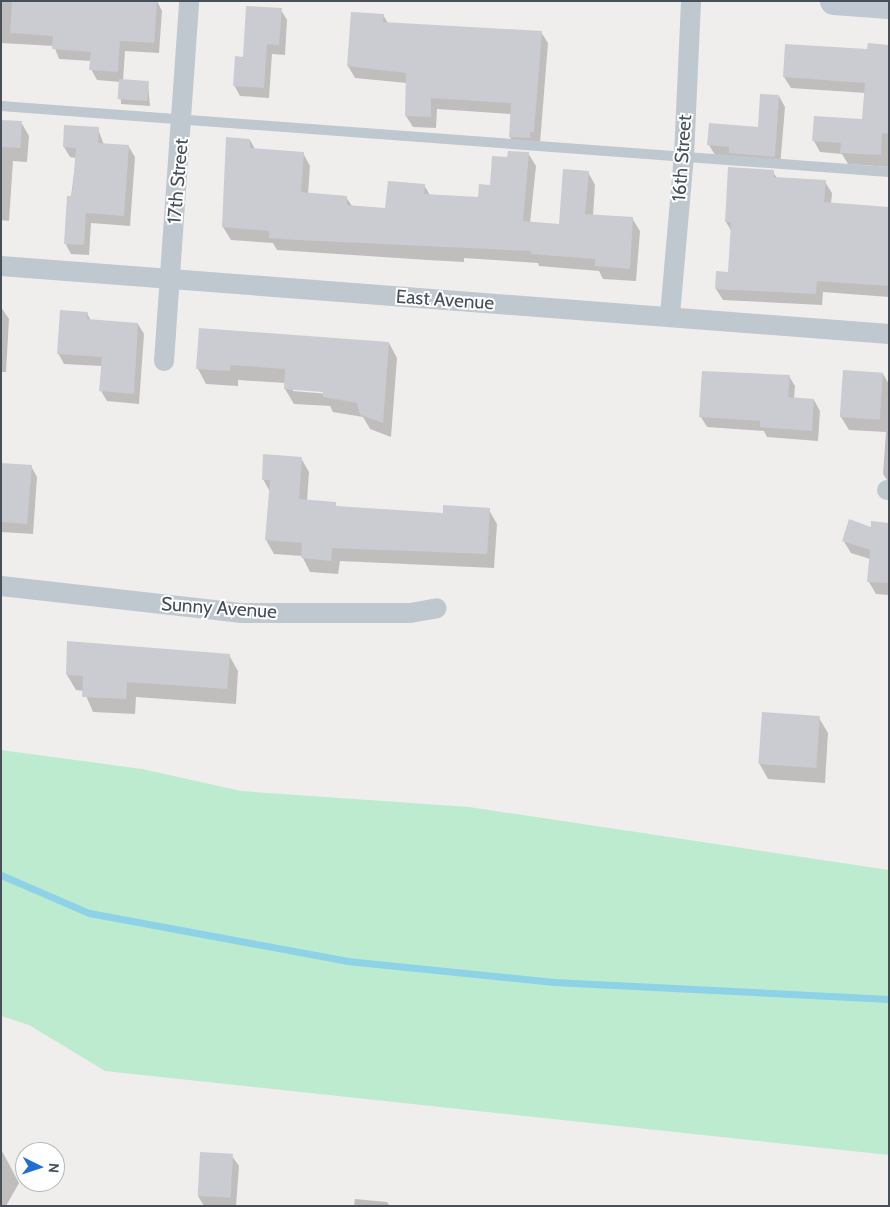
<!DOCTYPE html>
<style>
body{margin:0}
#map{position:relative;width:890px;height:1207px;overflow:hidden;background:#f0eded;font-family:Cabin,sans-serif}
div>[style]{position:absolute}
.green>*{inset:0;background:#bdebd0}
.shadow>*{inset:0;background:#0003}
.stream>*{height:7px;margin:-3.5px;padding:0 3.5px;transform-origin:3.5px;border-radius:3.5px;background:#8dd2e6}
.building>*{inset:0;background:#caccd2;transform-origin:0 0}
.lane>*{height:10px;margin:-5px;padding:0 5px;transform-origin:5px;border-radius:5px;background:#bfc7cf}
.street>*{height:20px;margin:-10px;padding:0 10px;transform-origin:10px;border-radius:10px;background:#bfc7cf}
.secondary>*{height:28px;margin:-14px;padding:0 14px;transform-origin:14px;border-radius:14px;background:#bfc8d3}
span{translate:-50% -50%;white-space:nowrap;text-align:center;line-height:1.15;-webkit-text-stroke:4px #fff;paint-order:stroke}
.street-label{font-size:19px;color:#475059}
.frame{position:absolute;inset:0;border:2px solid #475059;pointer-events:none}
.north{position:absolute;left:15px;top:1142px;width:50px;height:50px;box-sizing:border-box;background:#fff;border:1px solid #b5b9bd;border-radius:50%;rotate:94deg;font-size:14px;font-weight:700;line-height:20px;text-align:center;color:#475059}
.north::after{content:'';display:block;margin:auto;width:18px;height:22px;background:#246dd3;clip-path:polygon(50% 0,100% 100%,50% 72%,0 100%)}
</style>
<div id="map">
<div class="green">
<div style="clip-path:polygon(1px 750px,142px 769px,241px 791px,469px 807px,889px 870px,889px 1155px,105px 1071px,29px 1025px,1px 1016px)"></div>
</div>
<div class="shadow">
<div style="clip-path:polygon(1px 1px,157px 1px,162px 11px,159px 53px,125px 51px,123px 81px,148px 83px,150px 106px,121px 104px,120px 82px,97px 80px,91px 69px,91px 61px,59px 59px,54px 46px,1px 43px)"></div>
<div style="clip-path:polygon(281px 10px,287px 20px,285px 55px,272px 54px,269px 98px,240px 96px,234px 85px,244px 58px)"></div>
<div style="clip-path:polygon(383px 15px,388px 23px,541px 32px,548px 43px,540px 143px,516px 148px,510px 137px,511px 114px,437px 109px,436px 128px,413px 127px,406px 116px,407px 83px,355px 78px,348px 66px)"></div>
<div style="clip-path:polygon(889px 46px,889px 167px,848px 164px,842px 154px,820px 152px,814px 141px,864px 120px,866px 93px,791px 88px,784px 77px)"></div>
<div style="clip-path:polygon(779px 96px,785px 107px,780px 167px,715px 155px,709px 145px,759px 128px)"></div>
<div style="clip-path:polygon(1px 121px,21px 122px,29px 136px,27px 162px,13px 161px,9px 221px,1px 220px)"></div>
<div style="clip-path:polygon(98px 129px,104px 145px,129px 147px,135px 157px,130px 226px,91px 223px,89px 255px,71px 254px,65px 243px,76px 158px,70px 157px,64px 147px)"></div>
<div style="clip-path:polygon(250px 140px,255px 149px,303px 153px,310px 166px,308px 194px,346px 197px,352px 206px,387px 209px,424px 185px,430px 195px,479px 199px,491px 186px,508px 159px,528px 153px,536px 166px,530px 223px,560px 226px,588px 172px,595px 185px,593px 216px,632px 218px,640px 231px,636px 281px,603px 279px,599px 271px,539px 266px,538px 263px,464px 258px,464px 262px,428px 260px,277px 250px,273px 243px,231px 240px,223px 227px)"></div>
<div style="clip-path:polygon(773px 172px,777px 178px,825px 182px,832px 193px,831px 204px,889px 209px,889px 297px,823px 292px,822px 305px,723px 300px,716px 289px,729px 273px,732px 232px,726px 222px)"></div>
<div style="clip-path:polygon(1px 307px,9px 319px,6px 372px,1px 372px)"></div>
<div style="clip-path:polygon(87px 313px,91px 321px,138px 324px,144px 334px,139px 404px,107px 401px,101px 391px,102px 366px,64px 364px,58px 353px)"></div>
<div style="clip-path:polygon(evenodd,389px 343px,397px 358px,391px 437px,370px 429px,363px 417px,333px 412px,330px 406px,294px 404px,285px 389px,286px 383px,238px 380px,238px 386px,206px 384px,198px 369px,389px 343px,293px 389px,330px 391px,329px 394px,293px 391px,293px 389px)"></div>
<div style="clip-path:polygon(883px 374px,889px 384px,889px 483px,883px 474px,886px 432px,849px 430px,841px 417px)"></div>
<div style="clip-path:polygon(789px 376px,795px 386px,794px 399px,814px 400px,820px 411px,818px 441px,767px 437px,764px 431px,707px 427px,701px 417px)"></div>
<div style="clip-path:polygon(301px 458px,309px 472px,307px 501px,335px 503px,337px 507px,444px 515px,489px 510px,497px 524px,494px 568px,340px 561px,338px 574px,310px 572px,302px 556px,274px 554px,266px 540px,270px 492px,263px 479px)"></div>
<div style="clip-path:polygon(1px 464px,31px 466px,37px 477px,33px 534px,1px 532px)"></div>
<div style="clip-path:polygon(889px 524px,889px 595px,876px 594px,869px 582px,870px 559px,851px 553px,843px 540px)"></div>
<div style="clip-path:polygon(229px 655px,238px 671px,236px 704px,136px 697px,135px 714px,93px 712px,84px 691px,76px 690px,67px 675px)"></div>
<div style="clip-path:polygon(819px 718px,828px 733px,825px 783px,768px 779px,759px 763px)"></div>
<div style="clip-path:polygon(1px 1149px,19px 1183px,6px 1206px,1px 1206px)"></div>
<div style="clip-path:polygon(201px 1153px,232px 1156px,239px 1166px,236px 1206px,204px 1206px,198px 1196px)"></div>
<div style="clip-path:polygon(355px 1199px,387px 1202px,390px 1206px,354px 1206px)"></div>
</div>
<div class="stream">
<div style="left:1px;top:875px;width:96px;rotate:23.4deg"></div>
<div style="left:89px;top:913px;width:262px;rotate:10.5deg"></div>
<div style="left:347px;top:961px;width:208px;rotate:5.8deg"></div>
<div style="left:554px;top:982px;width:335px;rotate:2.9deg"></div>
</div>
<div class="building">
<div style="clip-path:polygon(12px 1px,157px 1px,154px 43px,120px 41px,118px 72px,89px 70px,91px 52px,52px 49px,53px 36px,10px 33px)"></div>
<div style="clip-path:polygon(246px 6px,282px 8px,279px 45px,267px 44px,264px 88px,233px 86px,235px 56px,243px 57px)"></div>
<div style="clip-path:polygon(351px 12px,384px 14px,383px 22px,542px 31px,534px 132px,530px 132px,530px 138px,509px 137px,511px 103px,431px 98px,431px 117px,405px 116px,406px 73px,347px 66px)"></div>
<div style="clip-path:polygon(868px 43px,889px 45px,889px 134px,882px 133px,881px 155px,840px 153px,841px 143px,812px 141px,814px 116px,862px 119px,865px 83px,783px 77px,785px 44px,867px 49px)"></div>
<div style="left:119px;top:79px;width:30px;height:20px;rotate:4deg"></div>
<div style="clip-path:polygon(760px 94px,779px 95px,775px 157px,729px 153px,729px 147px,707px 145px,709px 123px,758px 127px)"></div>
<div style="left:1px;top:120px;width:21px;height:27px;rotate:3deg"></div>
<div style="clip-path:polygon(64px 125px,99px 127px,98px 143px,129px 145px,124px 216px,86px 213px,84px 245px,64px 244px,67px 196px,72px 196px,76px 148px,63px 147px)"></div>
<div style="clip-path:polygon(226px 137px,250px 139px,250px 148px,304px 152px,301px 192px,347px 196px,347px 205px,385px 208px,388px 181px,425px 184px,424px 194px,478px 197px,479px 184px,490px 185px,492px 156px,507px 157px,508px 151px,529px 152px,523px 221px,559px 224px,563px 169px,589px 171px,585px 214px,633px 217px,630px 269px,595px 266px,595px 259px,531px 254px,531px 251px,297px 240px,269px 238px,269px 231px,222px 227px)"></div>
<div style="clip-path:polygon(728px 167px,774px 170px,774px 177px,826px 180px,824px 202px,889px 207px,889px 286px,817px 281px,816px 294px,715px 289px,716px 271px,728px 272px,731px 222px,725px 222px)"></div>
<div style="clip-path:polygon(60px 310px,88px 312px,87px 319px,138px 323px,134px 394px,99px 391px,102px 357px,57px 354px)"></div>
<div style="clip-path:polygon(199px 328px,389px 342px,383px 423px,360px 415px,357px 403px,323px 397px,323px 392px,284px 389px,285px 369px,231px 365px,230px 371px,196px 369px)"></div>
<div style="left:843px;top:370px;width:40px;height:47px;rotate:4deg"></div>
<div style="clip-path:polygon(702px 371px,790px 375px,788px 397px,814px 399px,812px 431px,760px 427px,760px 421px,699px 417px)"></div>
<div style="clip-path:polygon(263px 454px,302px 457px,299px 499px,336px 502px,336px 506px,443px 513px,443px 505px,490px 508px,487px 554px,332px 548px,331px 561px,301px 558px,302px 543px,265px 540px,270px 480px,262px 480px)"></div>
<div style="clip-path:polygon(1px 463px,32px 465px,27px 524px,1px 522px)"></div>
<div style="clip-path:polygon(849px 519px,871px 527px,871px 521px,889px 523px,889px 583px,867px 582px,870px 550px,842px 541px)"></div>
<div style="clip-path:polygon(67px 641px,230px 654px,227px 689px,127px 682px,126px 699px,82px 697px,83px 676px,66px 675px)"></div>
<div style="left:762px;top:712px;width:58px;height:52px;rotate:4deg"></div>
<div style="left:200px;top:1152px;width:33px;height:44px;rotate:3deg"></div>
</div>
<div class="lane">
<div style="left:1px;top:106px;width:890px;rotate:4.25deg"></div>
</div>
<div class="street">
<div style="left:1px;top:266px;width:891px;rotate:4.38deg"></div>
<div style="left:670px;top:315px;width:160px;rotate:-85deg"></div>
<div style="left:684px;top:156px;width:155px;rotate:-87.4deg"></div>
<div style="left:164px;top:361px;width:361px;rotate:-86deg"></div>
<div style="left:887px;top:490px;width:2px"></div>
<div style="left:1px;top:586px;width:241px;rotate:6.4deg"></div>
<div style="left:240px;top:613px;width:170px"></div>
<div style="left:410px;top:613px;width:27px;rotate:-10deg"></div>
</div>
<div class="secondary">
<div style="left:834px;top:1px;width:55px;rotate:4.2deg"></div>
</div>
<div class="street-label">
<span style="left:682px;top:158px;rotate:-86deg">16th Street</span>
<span style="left:178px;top:181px;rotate:-85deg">17th Street</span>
<span style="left:445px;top:300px;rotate:4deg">East Avenue</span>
<span style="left:219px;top:608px;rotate:4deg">Sunny Avenue</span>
</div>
<div class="frame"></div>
<div class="north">N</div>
</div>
